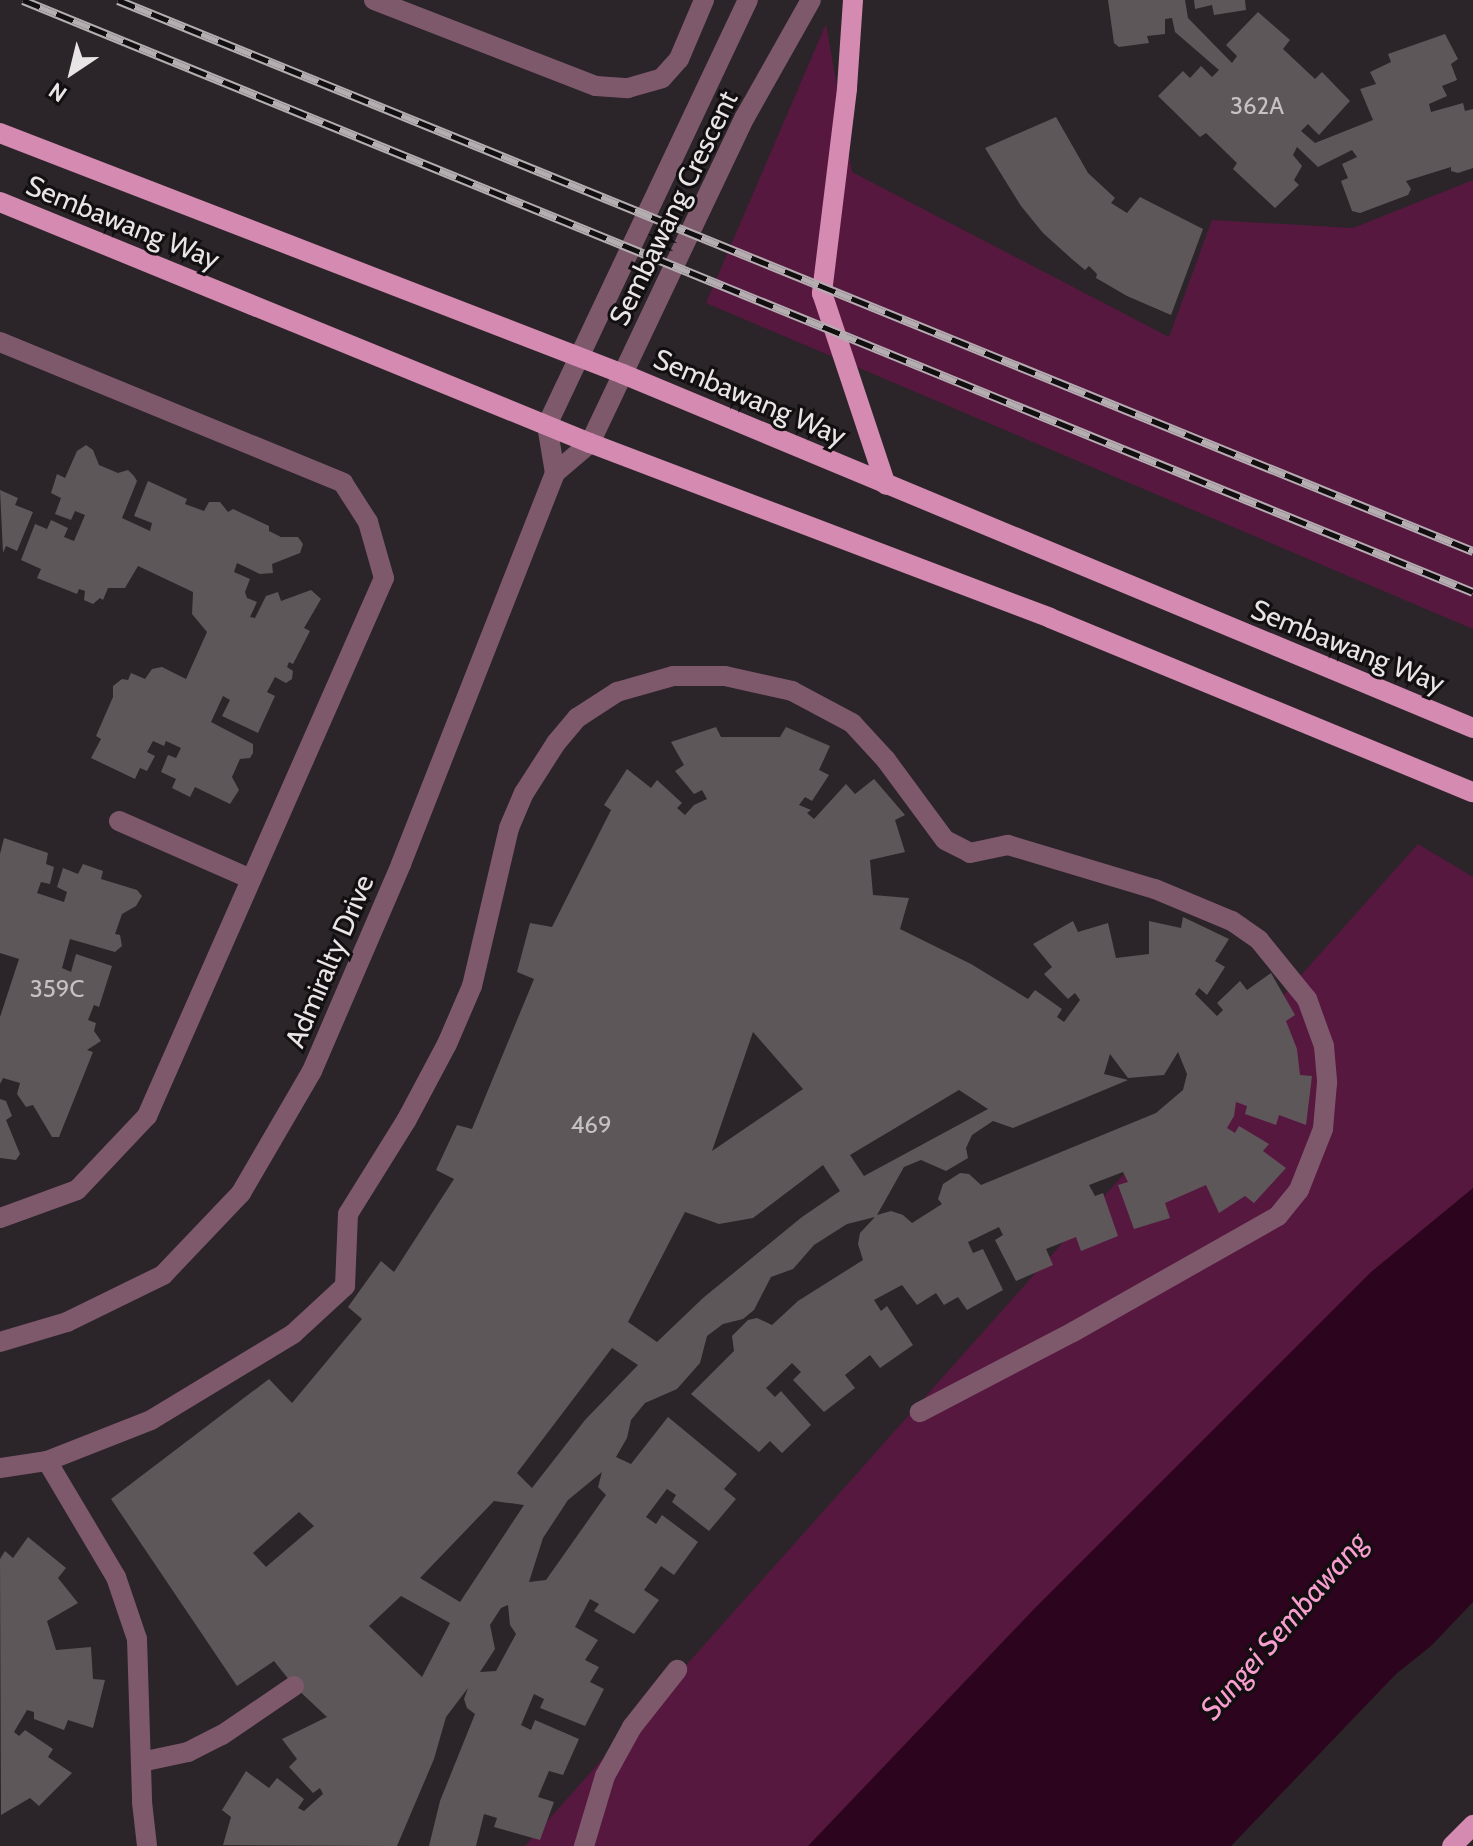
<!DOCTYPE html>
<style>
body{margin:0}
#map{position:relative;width:1473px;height:1846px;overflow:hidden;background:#2b2428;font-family:Cabin,sans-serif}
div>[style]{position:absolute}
.green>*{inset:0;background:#57183f}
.water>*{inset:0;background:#2c041d}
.building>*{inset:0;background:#5e575a}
.lane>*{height:20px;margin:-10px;padding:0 10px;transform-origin:10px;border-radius:10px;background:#7e596c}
.street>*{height:20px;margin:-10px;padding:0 10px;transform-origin:10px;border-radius:10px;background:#7e596c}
.primary>*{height:20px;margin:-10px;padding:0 10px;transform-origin:10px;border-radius:10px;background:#d58ab2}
.rail>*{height:9px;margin-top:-4.5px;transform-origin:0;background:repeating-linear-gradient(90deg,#110f10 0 18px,#b4aeb1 0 36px);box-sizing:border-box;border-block:2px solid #b4aeb1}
span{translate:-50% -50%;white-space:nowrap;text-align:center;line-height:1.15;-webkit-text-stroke:6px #110f10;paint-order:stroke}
.number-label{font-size:24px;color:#c6c1c3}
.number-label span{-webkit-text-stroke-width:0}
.street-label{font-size:28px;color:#e9e4e6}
.water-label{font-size:30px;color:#f89dce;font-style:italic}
.north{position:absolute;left:32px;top:32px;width:80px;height:80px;-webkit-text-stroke:6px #110f10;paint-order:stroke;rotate:215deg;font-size:22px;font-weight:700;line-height:32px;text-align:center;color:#e9e4e6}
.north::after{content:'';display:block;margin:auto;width:28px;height:36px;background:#e9e4e6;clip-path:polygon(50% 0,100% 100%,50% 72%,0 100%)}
</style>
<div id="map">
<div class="green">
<div style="clip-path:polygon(826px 24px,852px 172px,1169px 337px,1212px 220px,1353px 228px,1473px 180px,1473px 629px,706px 303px)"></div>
<div style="clip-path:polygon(1418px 844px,1473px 877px,1473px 1189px,813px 1846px,525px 1846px)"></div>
</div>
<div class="water">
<div style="clip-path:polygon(1473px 1188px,1473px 1602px,1431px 1646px,1396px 1674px,1231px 1846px,808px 1846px,1034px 1609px,1371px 1272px)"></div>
</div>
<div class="building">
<div style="clip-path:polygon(1108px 0,1185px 0,1188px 18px,1232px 63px,1237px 56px,1226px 45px,1258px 12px,1290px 40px,1283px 49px,1315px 79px,1322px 72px,1350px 101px,1319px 135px,1308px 124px,1301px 131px,1315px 143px,1373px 120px,1360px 89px,1376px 84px,1370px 72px,1391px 62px,1388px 54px,1445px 34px,1458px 59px,1451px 64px,1457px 80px,1442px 86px,1447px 96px,1429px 104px,1431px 112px,1463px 103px,1465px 111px,1473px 109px,1473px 168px,1458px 173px,1451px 171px,1451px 167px,1406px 181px,1411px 189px,1408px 195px,1360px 213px,1352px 211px,1341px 181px,1348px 178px,1342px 164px,1357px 157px,1352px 150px,1318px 167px,1297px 147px,1293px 155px,1302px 166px,1294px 180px,1299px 185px,1275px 208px,1233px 169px,1237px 163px,1206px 133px,1200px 137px,1158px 96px,1183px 71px,1190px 78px,1201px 66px,1212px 77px,1219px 70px,1175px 32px,1172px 18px,1165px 19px,1165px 34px,1147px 36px,1149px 43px,1119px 47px,1114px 43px)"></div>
<div style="clip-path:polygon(1194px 0,1245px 0,1246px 10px,1214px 15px,1212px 5px,1195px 9px)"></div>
<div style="clip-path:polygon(1056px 117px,1088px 173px,1115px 198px,1111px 203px,1127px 213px,1140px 197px,1203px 229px,1171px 315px,1127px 296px,1096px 278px,1097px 274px,1089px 266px,1085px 270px,1073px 260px,1043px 233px,1021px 206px,985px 148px)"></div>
<div style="clip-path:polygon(86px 445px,93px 450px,99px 465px,118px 473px,128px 470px,134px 476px,137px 481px,122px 518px,150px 531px,152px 523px,134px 516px,148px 481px,187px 499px,185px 504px,204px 511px,209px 502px,220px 502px,228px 512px,233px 509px,269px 526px,269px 531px,281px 537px,298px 537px,303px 544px,300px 553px,272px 564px,273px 573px,260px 574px,237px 563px,234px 572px,250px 579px,245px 592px,247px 598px,257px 602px,250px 617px,255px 618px,266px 596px,278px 592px,281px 601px,311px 590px,321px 599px,304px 628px,310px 631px,293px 664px,289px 662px,287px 667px,293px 671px,292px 679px,286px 683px,275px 677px,267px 692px,275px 696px,258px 733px,222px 716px,230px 700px,223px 696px,211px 722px,253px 744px,253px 753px,250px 758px,240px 759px,232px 777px,239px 790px,230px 804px,195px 787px,190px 797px,172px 788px,176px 779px,161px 772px,168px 755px,176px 758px,181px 748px,166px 741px,164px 746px,153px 741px,147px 752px,155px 756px,147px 771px,140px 768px,135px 779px,91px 758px,101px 739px,96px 736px,113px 697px,113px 686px,122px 679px,128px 680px,131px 673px,145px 679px,152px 669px,162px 667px,186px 679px,207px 632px,192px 614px,193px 592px,138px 566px,125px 588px,108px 588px,103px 600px,100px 598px,93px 604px,84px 600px,85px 591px,79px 589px,77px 594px,37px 578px,41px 569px,21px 560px,35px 524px,47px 529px,51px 520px,68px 528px,64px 537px,74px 541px,85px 515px,75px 511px,71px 520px,55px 514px,61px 498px,51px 493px,57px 474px,65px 478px,77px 451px)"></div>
<div style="clip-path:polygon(0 490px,18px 498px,15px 505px,33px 512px,17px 551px,6px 546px,3px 553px)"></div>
<div style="clip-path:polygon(evenodd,716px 727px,721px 737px,780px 737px,786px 727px,830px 746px,819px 770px,829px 775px,812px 801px,805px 797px,799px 805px,811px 810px,807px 813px,814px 819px,846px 784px,855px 794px,874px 779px,905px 815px,895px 820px,905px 852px,870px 860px,873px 895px,909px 898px,900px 929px,971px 964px,1028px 999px,1035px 990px,1062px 1009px,1057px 1017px,1064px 1022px,1080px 1000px,1075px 993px,1068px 999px,1044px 974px,1052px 967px,1033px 944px,1073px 921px,1078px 932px,1108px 923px,1116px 958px,1149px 954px,1149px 921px,1181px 928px,1183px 917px,1229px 939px,1215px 961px,1225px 967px,1207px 995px,1199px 988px,1195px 994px,1217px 1016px,1223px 1010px,1217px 1003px,1240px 981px,1247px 990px,1271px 973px,1295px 1015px,1286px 1021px,1297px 1049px,1300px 1075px,1312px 1076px,1306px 1125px,1279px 1115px,1276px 1125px,1245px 1114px,1247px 1106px,1236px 1102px,1234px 1116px,1227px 1128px,1235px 1133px,1239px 1126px,1269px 1144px,1263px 1151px,1286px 1168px,1254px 1203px,1245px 1196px,1219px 1213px,1206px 1185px,1165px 1203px,1170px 1218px,1134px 1229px,1118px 1185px,1128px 1182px,1123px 1172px,1089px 1185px,1095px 1196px,1103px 1193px,1118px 1236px,1081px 1251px,1076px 1237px,1046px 1249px,1053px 1265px,1016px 1281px,995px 1240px,1003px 1235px,999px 1227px,968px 1242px,973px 1253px,983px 1249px,1003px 1290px,967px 1310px,958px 1297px,944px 1305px,936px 1293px,917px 1305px,902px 1285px,874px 1300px,881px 1311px,887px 1306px,913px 1345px,880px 1368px,870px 1355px,845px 1375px,855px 1388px,824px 1412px,793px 1380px,801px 1372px,792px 1363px,766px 1388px,775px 1397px,781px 1391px,811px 1425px,782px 1453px,770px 1441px,759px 1452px,691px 1394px,734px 1351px,732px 1336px,748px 1320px,757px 1318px,772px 1325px,798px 1301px,863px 1260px,858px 1244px,860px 1233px,875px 1217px,847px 1224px,814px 1245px,793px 1269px,771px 1277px,754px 1310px,743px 1319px,723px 1324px,707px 1336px,700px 1363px,677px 1389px,645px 1403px,631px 1420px,627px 1438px,616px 1457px,631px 1464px,668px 1417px,737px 1474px,724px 1489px,736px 1499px,709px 1531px,672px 1502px,676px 1495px,667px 1489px,646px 1517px,656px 1524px,662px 1515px,698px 1542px,674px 1575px,661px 1566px,644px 1590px,659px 1600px,634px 1634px,594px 1611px,599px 1604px,590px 1599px,575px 1627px,598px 1640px,585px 1660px,599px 1667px,590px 1682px,604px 1689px,585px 1726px,540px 1708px,544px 1699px,534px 1694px,521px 1725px,531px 1730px,535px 1720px,579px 1739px,563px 1775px,549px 1771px,538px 1797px,554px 1802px,540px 1840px,494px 1827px,497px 1818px,484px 1814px,476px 1846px,429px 1846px,440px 1801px,475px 1714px,467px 1708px,464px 1699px,468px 1688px,446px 1717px,434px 1759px,397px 1846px,223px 1845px,231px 1817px,222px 1810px,246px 1771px,269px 1788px,277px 1778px,304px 1799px,298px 1808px,304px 1811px,323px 1794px,320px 1788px,313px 1793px,289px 1767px,297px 1759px,282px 1739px,327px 1717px,294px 1686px,274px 1661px,237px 1686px,111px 1499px,269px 1379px,292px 1403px,362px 1319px,348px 1307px,381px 1261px,394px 1272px,454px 1179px,436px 1170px,457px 1125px,472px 1129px,534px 979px,517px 972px,530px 923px,552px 927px,611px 810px,604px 805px,627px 769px,651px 788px,657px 780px,682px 803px,677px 808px,685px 815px,694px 805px,707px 799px,702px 790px,694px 794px,675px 771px,684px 765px,671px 742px,716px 727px,753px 1032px,803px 1089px,712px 1151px,753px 1032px,716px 727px,1178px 1052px,1187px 1074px,1183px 1090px,1156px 1113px,981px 1185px,969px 1174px,960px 1173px,943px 1184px,938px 1199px,942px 1204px,912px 1223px,903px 1215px,891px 1211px,877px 1215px,904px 1167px,921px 1160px,946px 1171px,968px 1158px,966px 1148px,972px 1135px,993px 1121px,1013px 1128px,1128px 1080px,1104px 1074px,1110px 1054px,1128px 1078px,1164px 1075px,1178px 1052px,716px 727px,959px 1090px,988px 1109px,864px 1176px,850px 1155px,959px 1090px,716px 727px,823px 1165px,840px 1191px,802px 1217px,703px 1298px,657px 1342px,628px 1322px,685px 1212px,719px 1224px,753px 1218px,823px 1165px,716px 727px,612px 1348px,638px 1365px,585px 1420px,532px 1488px,517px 1473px,612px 1348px,716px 727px,602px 1472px,598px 1487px,606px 1495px,546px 1580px,529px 1582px,543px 1538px,568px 1500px,602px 1472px,716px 727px,494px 1501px,524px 1505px,460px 1602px,420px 1578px,494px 1501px,716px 727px,299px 1512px,314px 1526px,266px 1567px,253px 1553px,299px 1512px,716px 727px,401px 1596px,450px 1623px,422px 1677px,369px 1626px,401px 1596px,716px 727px,508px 1605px,510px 1625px,516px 1634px,496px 1671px,480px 1672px,495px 1649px,490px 1625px,501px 1608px,508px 1605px)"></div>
<div style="clip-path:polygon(4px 838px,48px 853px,46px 864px,54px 867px,50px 884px,41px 882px,37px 893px,64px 902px,67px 892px,57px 887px,63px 868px,78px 874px,83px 864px,103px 871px,101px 879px,137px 890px,142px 896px,136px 906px,122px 914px,115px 934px,120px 935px,122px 946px,115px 952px,70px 939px,62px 968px,71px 972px,76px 954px,112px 966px,99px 1007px,94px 1005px,88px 1020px,96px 1023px,94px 1031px,101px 1041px,87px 1050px,93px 1052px,59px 1137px,52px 1137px,33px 1105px,26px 1107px,17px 1094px,20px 1083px,3px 1078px,0 1084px,0 1017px,19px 959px,0 953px,0 854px)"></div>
<div style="clip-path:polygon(0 1099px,6px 1101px,12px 1116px,6px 1120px,20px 1154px,16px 1160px,0 1158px)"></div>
<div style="clip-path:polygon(28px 1537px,66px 1568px,58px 1578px,78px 1603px,47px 1621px,56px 1650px,91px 1647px,93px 1679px,105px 1680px,93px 1728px,68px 1720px,64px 1730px,34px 1719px,34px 1712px,27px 1710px,14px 1732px,19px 1736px,25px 1730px,53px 1749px,48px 1757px,72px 1773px,39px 1806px,30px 1798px,1px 1815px,0 1559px,5px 1551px,13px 1558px)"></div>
</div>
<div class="lane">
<div style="left:374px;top:0;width:238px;rotate:21.2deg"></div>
<div style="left:596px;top:86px;width:32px;rotate:4deg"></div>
<div style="left:628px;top:88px;width:35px;rotate:-16deg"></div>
<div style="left:662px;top:78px;width:25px;rotate:-48deg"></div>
<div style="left:679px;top:59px;width:64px;rotate:-67deg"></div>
<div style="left:0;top:342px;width:371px;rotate:22.3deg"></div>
<div style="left:343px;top:483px;width:46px;rotate:57.3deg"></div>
<div style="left:368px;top:522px;width:58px;rotate:74.1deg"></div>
<div style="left:384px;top:578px;width:588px;rotate:113.77deg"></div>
<div style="left:147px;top:1116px;width:102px;rotate:133.4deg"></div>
<div style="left:77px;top:1190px;width:82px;rotate:160deg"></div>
<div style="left:119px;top:821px;width:142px;rotate:23.7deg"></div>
<div style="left:47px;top:1461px;width:135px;rotate:59.3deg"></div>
<div style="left:116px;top:1577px;width:65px;rotate:71.3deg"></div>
<div style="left:137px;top:1639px;width:163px;rotate:88.2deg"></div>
<div style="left:142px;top:1802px;width:44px;rotate:83.5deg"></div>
<div style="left:0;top:1468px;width:48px;rotate:-8.5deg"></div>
<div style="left:47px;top:1461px;width:112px;rotate:-21.5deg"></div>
<div style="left:151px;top:1420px;width:166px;rotate:-31.2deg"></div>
<div style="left:293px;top:1334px;width:71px;rotate:-42.7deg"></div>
<div style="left:345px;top:1286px;width:72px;rotate:-87.6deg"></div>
<div style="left:348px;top:1214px;width:110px;rotate:-58.1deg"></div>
<div style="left:406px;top:1121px;width:87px;rotate:-62deg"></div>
<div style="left:447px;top:1044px;width:63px;rotate:-66.7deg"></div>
<div style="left:472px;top:986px;width:162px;rotate:-76.8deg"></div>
<div style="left:509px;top:828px;width:38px;rotate:-67deg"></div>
<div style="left:524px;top:793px;width:59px;rotate:-57.4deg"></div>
<div style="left:556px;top:743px;width:33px;rotate:-50deg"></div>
<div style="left:577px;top:718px;width:48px;rotate:-33deg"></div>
<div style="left:617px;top:692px;width:58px;rotate:-15.9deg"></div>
<div style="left:673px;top:676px;width:52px"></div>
<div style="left:725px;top:676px;width:69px;rotate:12.6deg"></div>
<div style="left:792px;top:691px;width:68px;rotate:28.1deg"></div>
<div style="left:852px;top:723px;width:50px;rotate:47.4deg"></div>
<div style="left:886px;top:760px;width:99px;rotate:53.6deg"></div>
<div style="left:945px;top:840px;width:28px;rotate:27deg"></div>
<div style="left:970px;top:853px;width:39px;rotate:-12deg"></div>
<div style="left:1008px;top:845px;width:153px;rotate:16.7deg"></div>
<div style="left:1155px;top:889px;width:83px;rotate:22.6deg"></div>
<div style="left:1232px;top:921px;width:33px;rotate:35deg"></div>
<div style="left:1259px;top:940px;width:76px;rotate:50.9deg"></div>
<div style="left:1307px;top:999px;width:50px;rotate:70.1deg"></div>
<div style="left:1324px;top:1046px;width:37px;rotate:85deg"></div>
<div style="left:1327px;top:1083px;width:46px;rotate:95deg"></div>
<div style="left:1323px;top:1129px;width:66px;rotate:111.5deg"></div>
<div style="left:1299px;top:1190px;width:33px;rotate:129deg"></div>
<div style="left:1278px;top:1216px;width:236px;rotate:150.5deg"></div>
<div style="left:1073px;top:1332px;width:173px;rotate:152.4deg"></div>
<div style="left:141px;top:1762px;width:48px;rotate:-12deg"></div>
<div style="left:188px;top:1752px;width:38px;rotate:-27deg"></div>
<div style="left:222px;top:1735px;width:87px;rotate:-34.2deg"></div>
<div style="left:584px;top:1846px;width:73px;rotate:-73.3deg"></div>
<div style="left:605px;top:1776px;width:56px;rotate:-61.1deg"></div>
<div style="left:632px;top:1727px;width:73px;rotate:-51.7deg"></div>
</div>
<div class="street">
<div style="left:555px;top:473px;width:49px;rotate:-99.5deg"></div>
<div style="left:547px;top:425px;width:470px;rotate:-64.7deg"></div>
<div style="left:0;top:1342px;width:70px;rotate:-16.6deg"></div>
<div style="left:67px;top:1322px;width:107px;rotate:-26.1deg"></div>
<div style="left:163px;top:1275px;width:113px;rotate:-46.4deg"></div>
<div style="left:241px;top:1193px;width:141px;rotate:-59.8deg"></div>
<div style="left:312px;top:1071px;width:225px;rotate:-66.7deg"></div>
<div style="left:401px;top:864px;width:420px;rotate:-68.5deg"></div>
<div style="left:555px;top:473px;width:46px;rotate:-40.6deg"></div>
<div style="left:590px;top:443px;width:361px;rotate:-64.6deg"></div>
<div style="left:745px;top:117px;width:134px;rotate:-60.6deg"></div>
</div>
<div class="primary">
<div style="left:853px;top:0;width:89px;rotate:93.9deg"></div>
<div style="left:847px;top:89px;width:206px;rotate:97deg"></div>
<div style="left:822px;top:293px;width:202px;rotate:71.6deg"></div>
<div style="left:0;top:133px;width:668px;rotate:21.15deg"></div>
<div style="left:623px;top:374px;width:921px;rotate:22.61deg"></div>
<div style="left:0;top:202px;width:637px;rotate:22.22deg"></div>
<div style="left:590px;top:443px;width:492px;rotate:20.8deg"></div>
<div style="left:1050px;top:618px;width:457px;rotate:22.4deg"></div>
<div style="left:1452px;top:1846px;width:30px;rotate:-45deg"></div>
</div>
<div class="rail">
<div style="left:23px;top:0;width:1566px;rotate:22.21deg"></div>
<div style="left:118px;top:0;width:1463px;rotate:22.13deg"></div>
</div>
<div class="number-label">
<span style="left:1257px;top:106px">362A</span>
<span style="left:57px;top:989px">359C</span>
<span style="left:591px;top:1125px">469</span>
</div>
<div class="street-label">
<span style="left:673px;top:208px;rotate:-64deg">Sembawang Crescent</span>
<span style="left:123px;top:222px;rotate:22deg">Sembawang Way</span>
<span style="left:750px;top:397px;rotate:23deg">Sembawang Way</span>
<span style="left:1348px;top:646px;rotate:22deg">Sembawang Way</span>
<span style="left:329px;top:961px;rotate:-67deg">Admiralty Drive</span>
</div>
<div class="water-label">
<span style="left:1284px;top:1626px;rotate:-49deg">Sungei Sembawang</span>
</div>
<div class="north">N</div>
</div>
